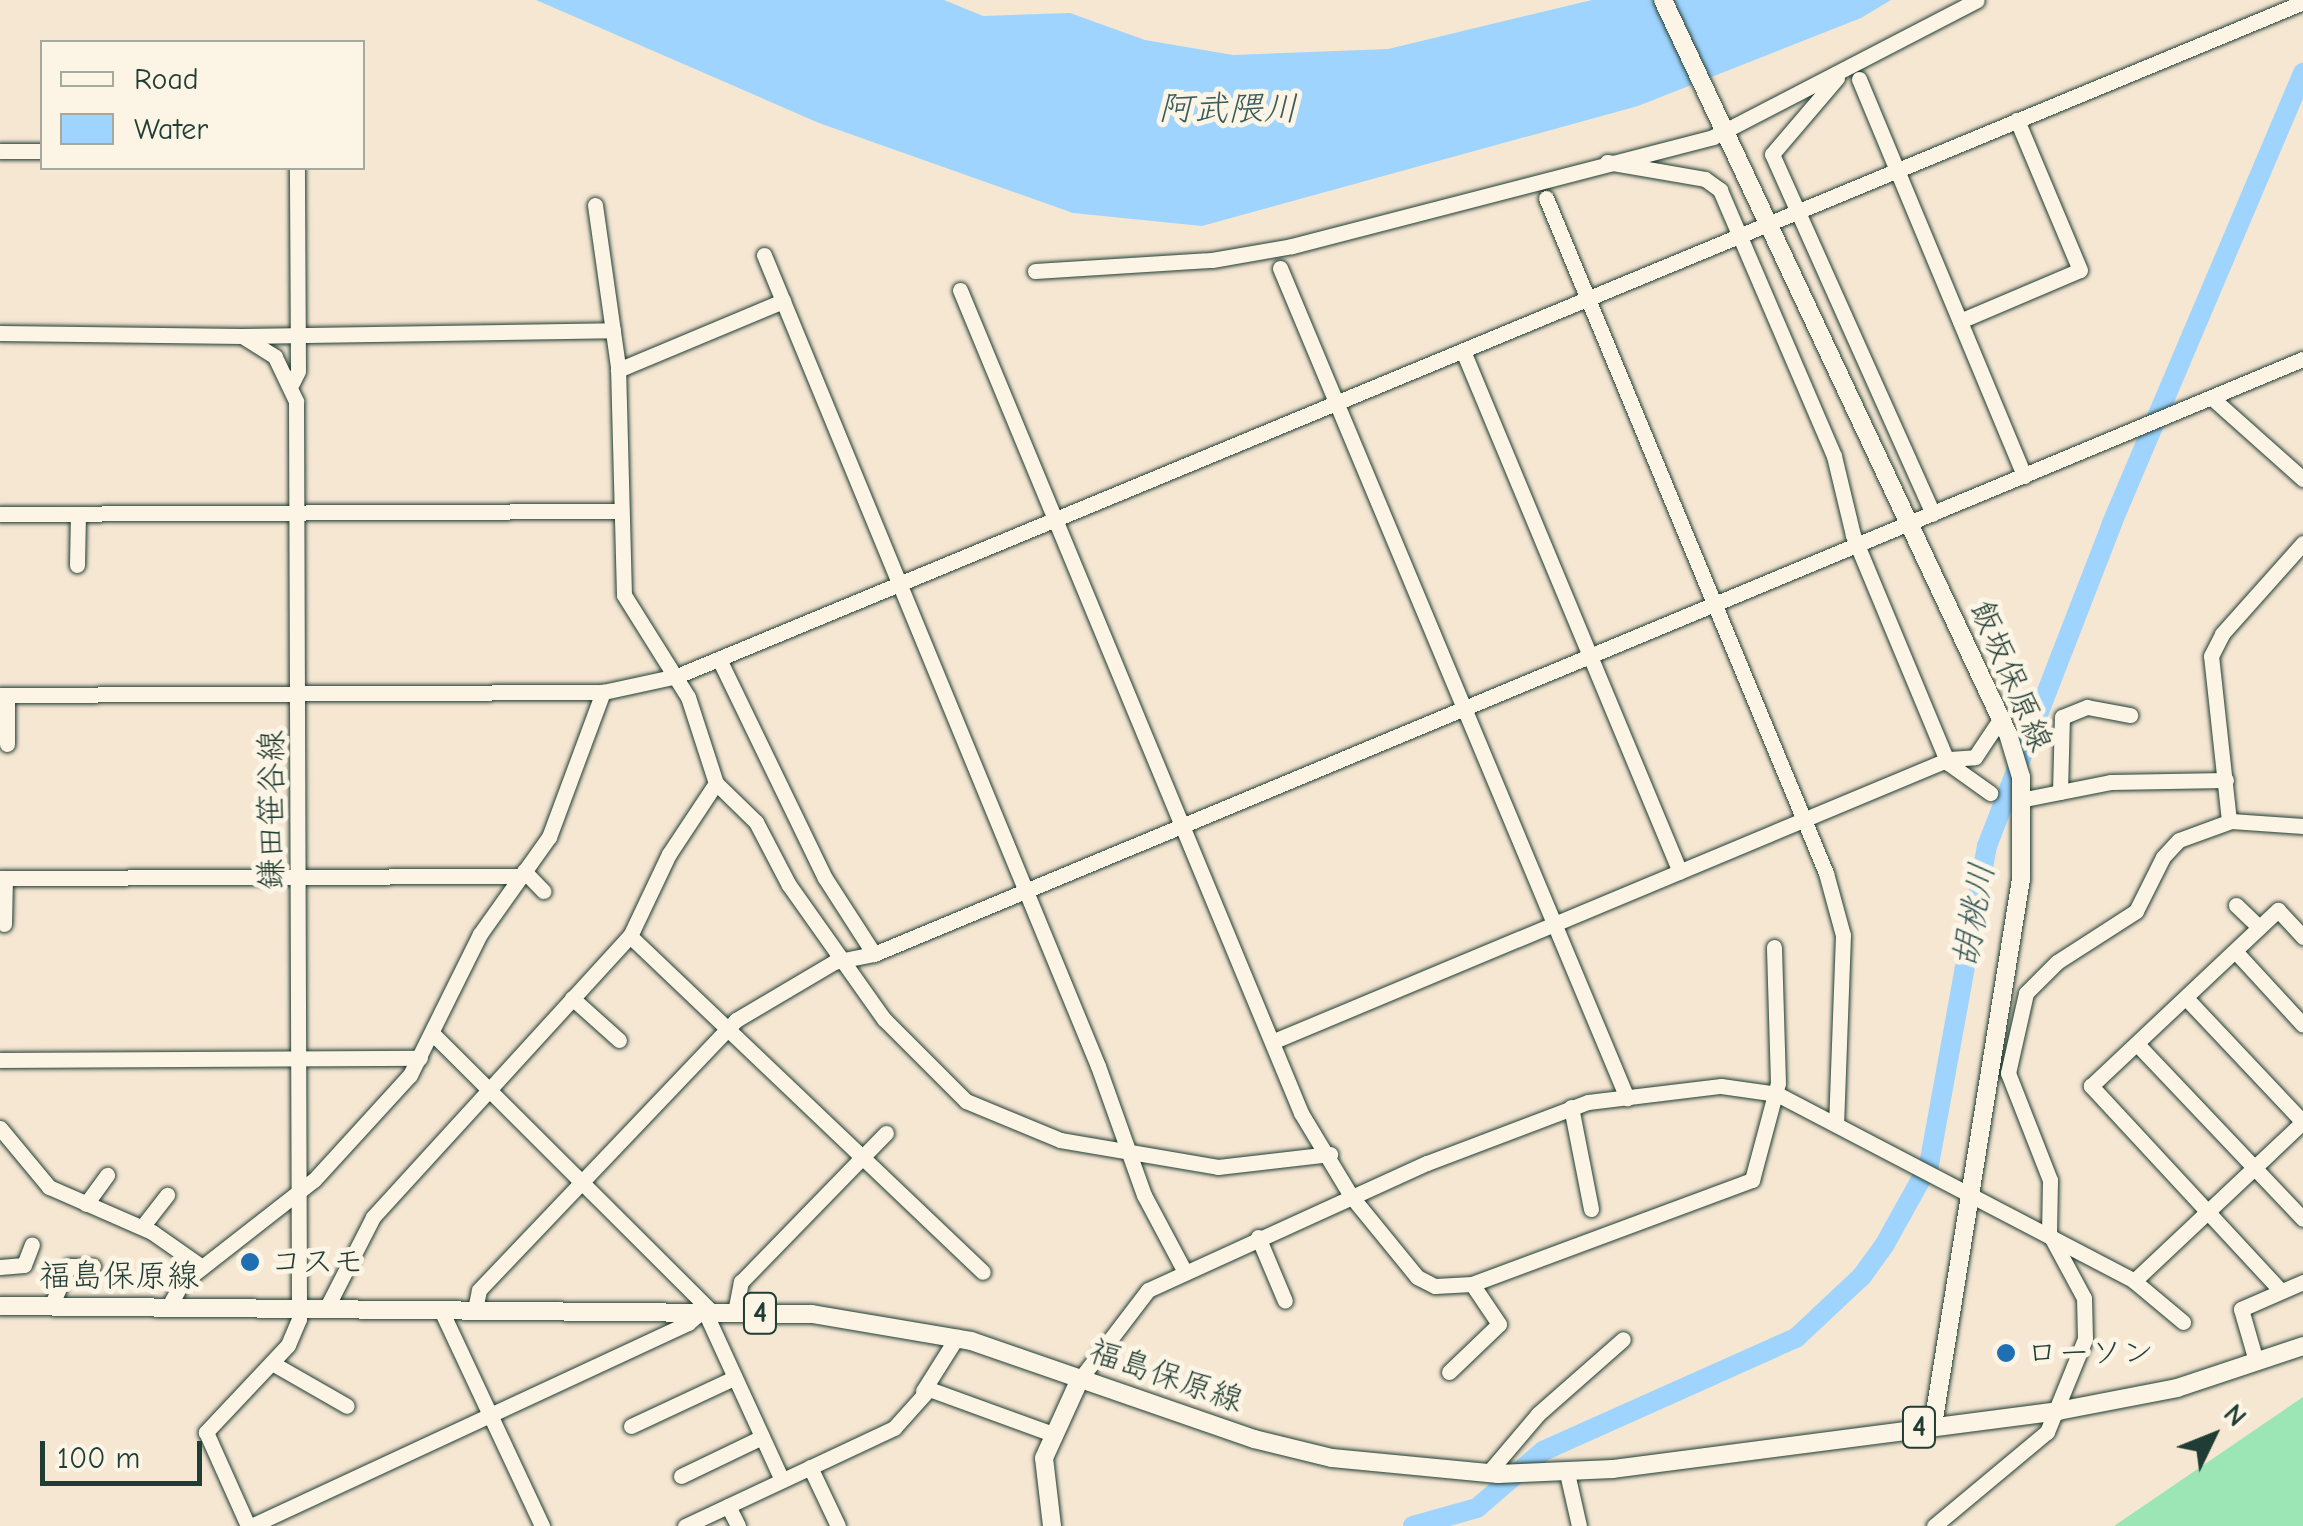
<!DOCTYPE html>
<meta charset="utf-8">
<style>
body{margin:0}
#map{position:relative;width:2303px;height:1526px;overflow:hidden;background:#f6e7d3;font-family:"Comic Neue","Klee One",sans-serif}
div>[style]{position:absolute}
.green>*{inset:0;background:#9ce6b5}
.water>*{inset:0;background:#9fd4fe}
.river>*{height:20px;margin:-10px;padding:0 10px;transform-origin:10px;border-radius:10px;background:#9fd4fe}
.roads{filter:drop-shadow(0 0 2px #1f3d34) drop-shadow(0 0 2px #1f3d34)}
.minor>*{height:15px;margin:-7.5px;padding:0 7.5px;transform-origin:7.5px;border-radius:7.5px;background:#fcf5e5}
.major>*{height:18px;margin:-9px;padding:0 9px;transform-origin:9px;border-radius:9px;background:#fcf5e5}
.dots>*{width:28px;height:28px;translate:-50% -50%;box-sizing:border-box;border:5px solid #fcf5e5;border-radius:50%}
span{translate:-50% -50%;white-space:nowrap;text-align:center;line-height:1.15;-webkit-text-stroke:10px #fcf5e5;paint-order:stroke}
.shield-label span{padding:2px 8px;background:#fcf5e5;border:2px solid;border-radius:8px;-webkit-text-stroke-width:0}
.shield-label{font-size:30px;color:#1f3d34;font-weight:700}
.street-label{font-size:32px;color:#1f3d34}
.poi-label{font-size:32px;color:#1f3d34}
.left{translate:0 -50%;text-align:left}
.water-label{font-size:35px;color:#395b5c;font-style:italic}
.legend{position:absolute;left:40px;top:40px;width:325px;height:130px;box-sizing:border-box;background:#fcf5e5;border:2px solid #a4ab9e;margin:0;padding:12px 18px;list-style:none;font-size:30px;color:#1f3d34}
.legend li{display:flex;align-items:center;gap:20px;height:50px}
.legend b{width:50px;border:2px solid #a4ab9e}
.north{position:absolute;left:2163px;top:1386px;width:100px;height:100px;-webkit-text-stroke:8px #fcf5e5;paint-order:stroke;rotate:47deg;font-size:28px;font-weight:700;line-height:40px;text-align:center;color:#1f3d34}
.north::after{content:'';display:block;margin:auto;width:35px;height:45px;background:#1f3d34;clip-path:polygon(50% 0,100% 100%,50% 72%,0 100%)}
.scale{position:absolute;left:40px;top:1441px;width:162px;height:45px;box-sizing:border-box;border:5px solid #1f3d34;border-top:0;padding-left:12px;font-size:30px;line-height:35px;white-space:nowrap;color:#1f3d34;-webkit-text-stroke:8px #fcf5e5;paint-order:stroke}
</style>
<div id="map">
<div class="green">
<div style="clip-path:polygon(2303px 1397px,2303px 1526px,2114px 1526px,2224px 1451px)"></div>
</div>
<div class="water">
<div style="clip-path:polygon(536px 0,944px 0,983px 16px,1070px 13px,1145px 40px,1233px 55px,1388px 49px,1592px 0,1891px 0,1861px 18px,1638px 106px,1202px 226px,1073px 213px,819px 123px)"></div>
</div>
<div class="river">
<div style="left:1413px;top:1526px;width:66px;rotate:-15.7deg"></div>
<div style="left:1477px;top:1508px;width:87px;rotate:-40.8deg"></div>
<div style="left:1543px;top:1451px;width:277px;rotate:-24.1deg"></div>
<div style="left:1796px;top:1338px;width:91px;rotate:-43.2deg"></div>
<div style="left:1862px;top:1276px;width:39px;rotate:-54deg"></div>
<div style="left:1885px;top:1244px;width:90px;rotate:-60.9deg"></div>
<div style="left:1929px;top:1165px;width:324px;rotate:-79.7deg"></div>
<div style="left:1987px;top:846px;width:346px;rotate:-68.8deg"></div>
<div style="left:2112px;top:523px;width:489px;rotate:-67deg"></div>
</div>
<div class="roads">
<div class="minor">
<div style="left:1837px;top:78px;width:100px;rotate:130.5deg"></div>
<div style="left:1772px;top:154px;width:394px;rotate:65.9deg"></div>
<div style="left:1859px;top:79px;width:430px;rotate:67.4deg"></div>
<div style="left:0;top:151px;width:42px"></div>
<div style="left:1607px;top:162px;width:99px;rotate:9.8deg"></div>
<div style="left:1705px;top:179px;width:19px;rotate:36deg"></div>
<div style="left:1720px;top:190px;width:289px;rotate:66.8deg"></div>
<div style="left:1834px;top:456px;width:81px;rotate:76.5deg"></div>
<div style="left:1853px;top:535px;width:247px;rotate:67.4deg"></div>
<div style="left:1948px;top:763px;width:52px;rotate:35.5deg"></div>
<div style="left:1546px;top:198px;width:731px;rotate:67.47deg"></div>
<div style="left:1826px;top:873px;width:64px;rotate:74.7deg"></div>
<div style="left:1843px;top:935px;width:188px;rotate:92.1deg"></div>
<div style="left:595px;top:205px;width:163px;rotate:81.9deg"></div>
<div style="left:618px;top:366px;width:229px;rotate:88.5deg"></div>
<div style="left:624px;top:595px;width:120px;rotate:57.9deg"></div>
<div style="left:688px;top:697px;width:90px;rotate:72deg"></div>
<div style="left:716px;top:783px;width:56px;rotate:44.3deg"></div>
<div style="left:756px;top:822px;width:71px;rotate:62.4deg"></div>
<div style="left:789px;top:885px;width:164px;rotate:54.7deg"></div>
<div style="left:884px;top:1019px;width:116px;rotate:45deg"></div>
<div style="left:966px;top:1101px;width:102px;rotate:22.5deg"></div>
<div style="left:1060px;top:1140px;width:160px;rotate:9.7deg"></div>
<div style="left:1218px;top:1167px;width:113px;rotate:-6.6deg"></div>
<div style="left:764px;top:255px;width:877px;rotate:67.62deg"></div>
<div style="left:1098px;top:1066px;width:137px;rotate:70.4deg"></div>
<div style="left:1144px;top:1195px;width:87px;rotate:62deg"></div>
<div style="left:1280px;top:268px;width:900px;rotate:67.31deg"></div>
<div style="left:1035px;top:271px;width:177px;rotate:-3.6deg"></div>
<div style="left:1212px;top:260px;width:81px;rotate:-9.9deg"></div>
<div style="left:1292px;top:246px;width:435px;rotate:-14.5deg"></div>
<div style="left:1713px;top:137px;width:297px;rotate:-27.4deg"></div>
<div style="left:960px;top:290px;width:891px;rotate:67.49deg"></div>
<div style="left:1301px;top:1113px;width:97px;rotate:58.9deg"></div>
<div style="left:1351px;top:1196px;width:104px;rotate:50.8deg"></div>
<div style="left:1417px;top:1277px;width:20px;rotate:27deg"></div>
<div style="left:1435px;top:1286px;width:37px;rotate:-3deg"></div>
<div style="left:1472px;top:1284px;width:299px;rotate:-20.4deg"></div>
<div style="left:1752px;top:1180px;width:100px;rotate:-75deg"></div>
<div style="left:1778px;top:1083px;width:136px;rotate:-91.7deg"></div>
<div style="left:1960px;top:321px;width:130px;rotate:-23deg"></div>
<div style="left:2080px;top:270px;width:163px;rotate:-112.8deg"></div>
<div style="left:0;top:333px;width:242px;rotate:0.7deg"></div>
<div style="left:242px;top:336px;width:39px;rotate:32deg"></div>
<div style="left:275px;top:357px;width:49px;rotate:64.5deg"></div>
<div style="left:296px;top:401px;width:918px;rotate:89.81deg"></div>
<div style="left:299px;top:1319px;width:28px;rotate:113deg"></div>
<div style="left:288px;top:1345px;width:120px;rotate:133.3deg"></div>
<div style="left:206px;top:1432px;width:103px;rotate:65.9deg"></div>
<div style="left:242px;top:336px;width:371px;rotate:-0.9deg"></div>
<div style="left:1463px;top:351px;width:564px;rotate:67.39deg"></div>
<div style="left:618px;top:370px;width:179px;rotate:-22.7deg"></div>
<div style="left:292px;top:383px;width:13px;rotate:-63deg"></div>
<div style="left:298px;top:371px;width:203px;rotate:-90.3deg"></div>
<div style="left:2212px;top:398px;width:122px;rotate:41.7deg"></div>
<div style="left:0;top:514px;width:621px;rotate:-0.28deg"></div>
<div style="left:77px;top:565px;width:51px;rotate:-88.9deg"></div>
<div style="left:719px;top:659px;width:243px;rotate:64.2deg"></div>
<div style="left:825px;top:878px;width:90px;rotate:57.2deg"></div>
<div style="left:0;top:695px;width:603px;rotate:-0.29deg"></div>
<div style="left:603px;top:692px;width:76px;rotate:-12.2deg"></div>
<div style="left:677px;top:676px;width:1760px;rotate:-22.51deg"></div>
<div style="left:7px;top:744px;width:49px;rotate:-90deg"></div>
<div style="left:2060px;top:792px;width:75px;rotate:-88.5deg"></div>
<div style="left:2062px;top:717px;width:27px;rotate:-22deg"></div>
<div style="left:2087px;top:707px;width:44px;rotate:10.5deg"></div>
<div style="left:2025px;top:799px;width:88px;rotate:-11.2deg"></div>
<div style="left:2111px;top:782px;width:115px;rotate:-1deg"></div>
<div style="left:2229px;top:821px;width:166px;rotate:-96.2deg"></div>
<div style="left:2211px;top:656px;width:25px;rotate:-63deg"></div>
<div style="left:2222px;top:634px;width:122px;rotate:-48.3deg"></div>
<div style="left:524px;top:871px;width:28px;rotate:46deg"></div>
<div style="left:0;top:878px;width:519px;rotate:-0.22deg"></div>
<div style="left:2236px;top:905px;width:32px;rotate:44deg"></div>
<div style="left:4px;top:924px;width:46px;rotate:-88.8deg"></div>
<div style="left:630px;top:936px;width:487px;rotate:43.6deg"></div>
<div style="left:2235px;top:951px;width:100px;rotate:47.4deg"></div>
<div style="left:572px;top:998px;width:63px;rotate:41.8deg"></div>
<div style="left:2186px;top:998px;width:170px;rotate:46.7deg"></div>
<div style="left:433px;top:1034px;width:392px;rotate:44.9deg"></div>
<div style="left:1274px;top:1041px;width:732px;rotate:-22.67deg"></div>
<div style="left:1949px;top:759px;width:26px;rotate:-4deg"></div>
<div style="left:1975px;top:757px;width:47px;rotate:-56.3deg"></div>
<div style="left:2137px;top:1044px;width:241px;rotate:46.5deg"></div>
<div style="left:0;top:1060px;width:420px;rotate:-0.3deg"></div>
<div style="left:1571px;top:1107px;width:104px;rotate:78.9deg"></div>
<div style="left:0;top:1128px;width:77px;rotate:50.3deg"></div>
<div style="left:49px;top:1187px;width:112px;rotate:23.6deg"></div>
<div style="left:152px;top:1232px;width:61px;rotate:35deg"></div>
<div style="left:86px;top:1204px;width:36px;rotate:-54deg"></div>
<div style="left:142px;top:1227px;width:41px;rotate:-52deg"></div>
<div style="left:1258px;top:1237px;width:69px;rotate:67.1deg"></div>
<div style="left:0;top:1267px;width:24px;rotate:-5deg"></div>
<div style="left:24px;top:1265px;width:22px;rotate:-69deg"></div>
<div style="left:2134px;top:1281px;width:64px;rotate:39.9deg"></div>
<div style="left:2281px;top:1291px;width:280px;rotate:-132.8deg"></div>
<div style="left:2091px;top:1086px;width:257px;rotate:-43.3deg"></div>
<div style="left:2278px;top:910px;width:37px;rotate:47deg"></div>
<div style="left:51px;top:1306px;width:44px;rotate:-65.8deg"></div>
<div style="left:69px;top:1266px;width:24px"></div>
<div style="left:169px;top:1306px;width:26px;rotate:-61deg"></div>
<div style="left:182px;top:1283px;width:167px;rotate:-38deg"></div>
<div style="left:314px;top:1180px;width:142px;rotate:-47.6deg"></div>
<div style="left:410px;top:1075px;width:157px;rotate:-63.6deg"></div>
<div style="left:480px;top:934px;width:119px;rotate:-54.6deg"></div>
<div style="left:549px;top:837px;width:155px;rotate:-69.6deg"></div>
<div style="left:327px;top:1307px;width:101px;rotate:-62.9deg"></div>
<div style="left:373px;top:1217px;width:381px;rotate:-47.6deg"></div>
<div style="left:630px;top:936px;width:91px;rotate:-64.6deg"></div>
<div style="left:669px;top:854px;width:85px;rotate:-56.5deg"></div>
<div style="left:440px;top:1308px;width:241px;rotate:64.9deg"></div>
<div style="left:475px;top:1309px;width:19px;rotate:-78deg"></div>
<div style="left:479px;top:1290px;width:373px;rotate:-46.4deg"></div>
<div style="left:736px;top:1020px;width:114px;rotate:-30.6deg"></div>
<div style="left:834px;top:962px;width:41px;rotate:-11.3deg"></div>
<div style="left:874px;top:954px;width:1548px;rotate:-22.61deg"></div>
<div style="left:705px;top:1312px;width:185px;rotate:65.4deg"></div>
<div style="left:735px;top:1312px;width:31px;rotate:-79deg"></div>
<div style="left:741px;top:1282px;width:208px;rotate:-45.8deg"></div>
<div style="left:2256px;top:1361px;width:54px;rotate:-106.1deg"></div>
<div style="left:2241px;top:1309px;width:68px;rotate:-23.5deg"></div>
<div style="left:272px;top:1363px;width:86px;rotate:29.8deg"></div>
<div style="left:1449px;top:1372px;width:69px;rotate:-43.8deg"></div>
<div style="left:1499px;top:1324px;width:48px;rotate:-124deg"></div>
<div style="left:1080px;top:1379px;width:112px;rotate:-52.6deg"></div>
<div style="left:1148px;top:1290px;width:307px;rotate:-24.5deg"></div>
<div style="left:1427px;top:1163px;width:172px;rotate:-20.8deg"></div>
<div style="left:1588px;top:1102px;width:134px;rotate:-6.9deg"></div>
<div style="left:1721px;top:1086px;width:57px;rotate:8.1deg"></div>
<div style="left:1777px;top:1094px;width:403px;rotate:27.6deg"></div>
<div style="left:2134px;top:1281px;width:232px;rotate:-43.3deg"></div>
<div style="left:923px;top:1391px;width:64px;rotate:-57.8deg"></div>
<div style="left:631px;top:1426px;width:114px;rotate:-25deg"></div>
<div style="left:810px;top:1467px;width:65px;rotate:64.6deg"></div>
<div style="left:1488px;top:1473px;width:77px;rotate:-49.7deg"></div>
<div style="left:1538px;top:1414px;width:113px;rotate:-41.4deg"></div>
<div style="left:1567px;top:1473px;width:54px;rotate:77.2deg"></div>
<div style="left:681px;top:1476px;width:90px;rotate:-25.7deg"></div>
<div style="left:728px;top:1506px;width:22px;rotate:63deg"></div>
<div style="left:251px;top:1526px;width:482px;rotate:-24.9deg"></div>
<div style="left:688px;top:1323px;width:17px;rotate:-40deg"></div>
<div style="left:685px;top:1526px;width:231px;rotate:-25.1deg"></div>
<div style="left:894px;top:1428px;width:52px;rotate:-48.1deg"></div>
<div style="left:929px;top:1389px;width:129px;rotate:20deg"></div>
<div style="left:1934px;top:1526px;width:147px;rotate:-39.8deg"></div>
<div style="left:2047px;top:1432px;width:100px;rotate:-67.8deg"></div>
<div style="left:2085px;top:1339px;width:41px;rotate:-91.4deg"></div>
<div style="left:2084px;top:1298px;width:74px;rotate:-118.3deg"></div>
<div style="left:2049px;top:1233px;width:53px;rotate:-88.9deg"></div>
<div style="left:2050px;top:1180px;width:115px;rotate:-111.4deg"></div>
<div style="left:2008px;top:1073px;width:82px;rotate:-77.3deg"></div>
<div style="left:2026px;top:993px;width:44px;rotate:-45deg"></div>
<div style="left:2057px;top:962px;width:94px;rotate:-32.8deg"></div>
<div style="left:2136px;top:911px;width:60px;rotate:-63.4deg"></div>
<div style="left:2163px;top:857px;width:23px;rotate:-47deg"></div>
<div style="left:2179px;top:840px;width:55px;rotate:-20.1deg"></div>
<div style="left:2231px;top:821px;width:72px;rotate:4deg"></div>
</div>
<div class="major">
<div style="left:1663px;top:0;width:811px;rotate:64.83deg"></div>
<div style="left:2008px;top:734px;width:45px;rotate:73.2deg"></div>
<div style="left:2021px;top:777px;width:102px;rotate:90deg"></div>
<div style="left:2021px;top:879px;width:553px;rotate:99.16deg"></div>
<div style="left:0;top:1306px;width:812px;rotate:0.56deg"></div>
<div style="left:812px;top:1314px;width:161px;rotate:9.6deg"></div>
<div style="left:971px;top:1341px;width:299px;rotate:19.1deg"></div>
<div style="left:1254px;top:1439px;width:80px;rotate:13.7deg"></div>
<div style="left:1332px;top:1458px;width:167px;rotate:5.5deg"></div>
<div style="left:1498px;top:1474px;width:115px;rotate:-2.5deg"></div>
<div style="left:1613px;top:1469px;width:449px;rotate:-7.4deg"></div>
<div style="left:2058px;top:1411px;width:121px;rotate:-10.9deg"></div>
<div style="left:2177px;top:1388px;width:133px;rotate:-18.4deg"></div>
<div style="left:1052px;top:1526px;width:68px;rotate:-96.7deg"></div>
<div style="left:1044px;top:1458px;width:87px;rotate:-65.5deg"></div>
</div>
</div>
<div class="dots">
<div style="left:250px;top:1262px;background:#1f6fb2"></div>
<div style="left:2006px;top:1353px;background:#1f6fb2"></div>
</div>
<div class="shield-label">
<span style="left:760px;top:1313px">4</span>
<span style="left:1919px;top:1427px">4</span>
</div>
<div class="street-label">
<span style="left:2011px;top:676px;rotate:67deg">飯坂保原線</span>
<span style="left:272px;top:810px;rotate:-90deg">鎌田笹谷線</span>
<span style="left:119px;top:1276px">福島保原線</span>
<span style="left:1166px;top:1376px;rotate:19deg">福島保原線</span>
</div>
<div class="poi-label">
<span class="left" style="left:270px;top:1262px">コスモ</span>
<span class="left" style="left:2026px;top:1353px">ローソン</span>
</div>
<div class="water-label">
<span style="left:1228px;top:109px">阿武隈川</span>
<span style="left:1974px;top:915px;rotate:-80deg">胡桃川</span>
</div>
<ul class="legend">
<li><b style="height:12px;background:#fcf5e5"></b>Road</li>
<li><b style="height:28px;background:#9fd4fe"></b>Water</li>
</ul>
<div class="north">N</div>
<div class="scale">100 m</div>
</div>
